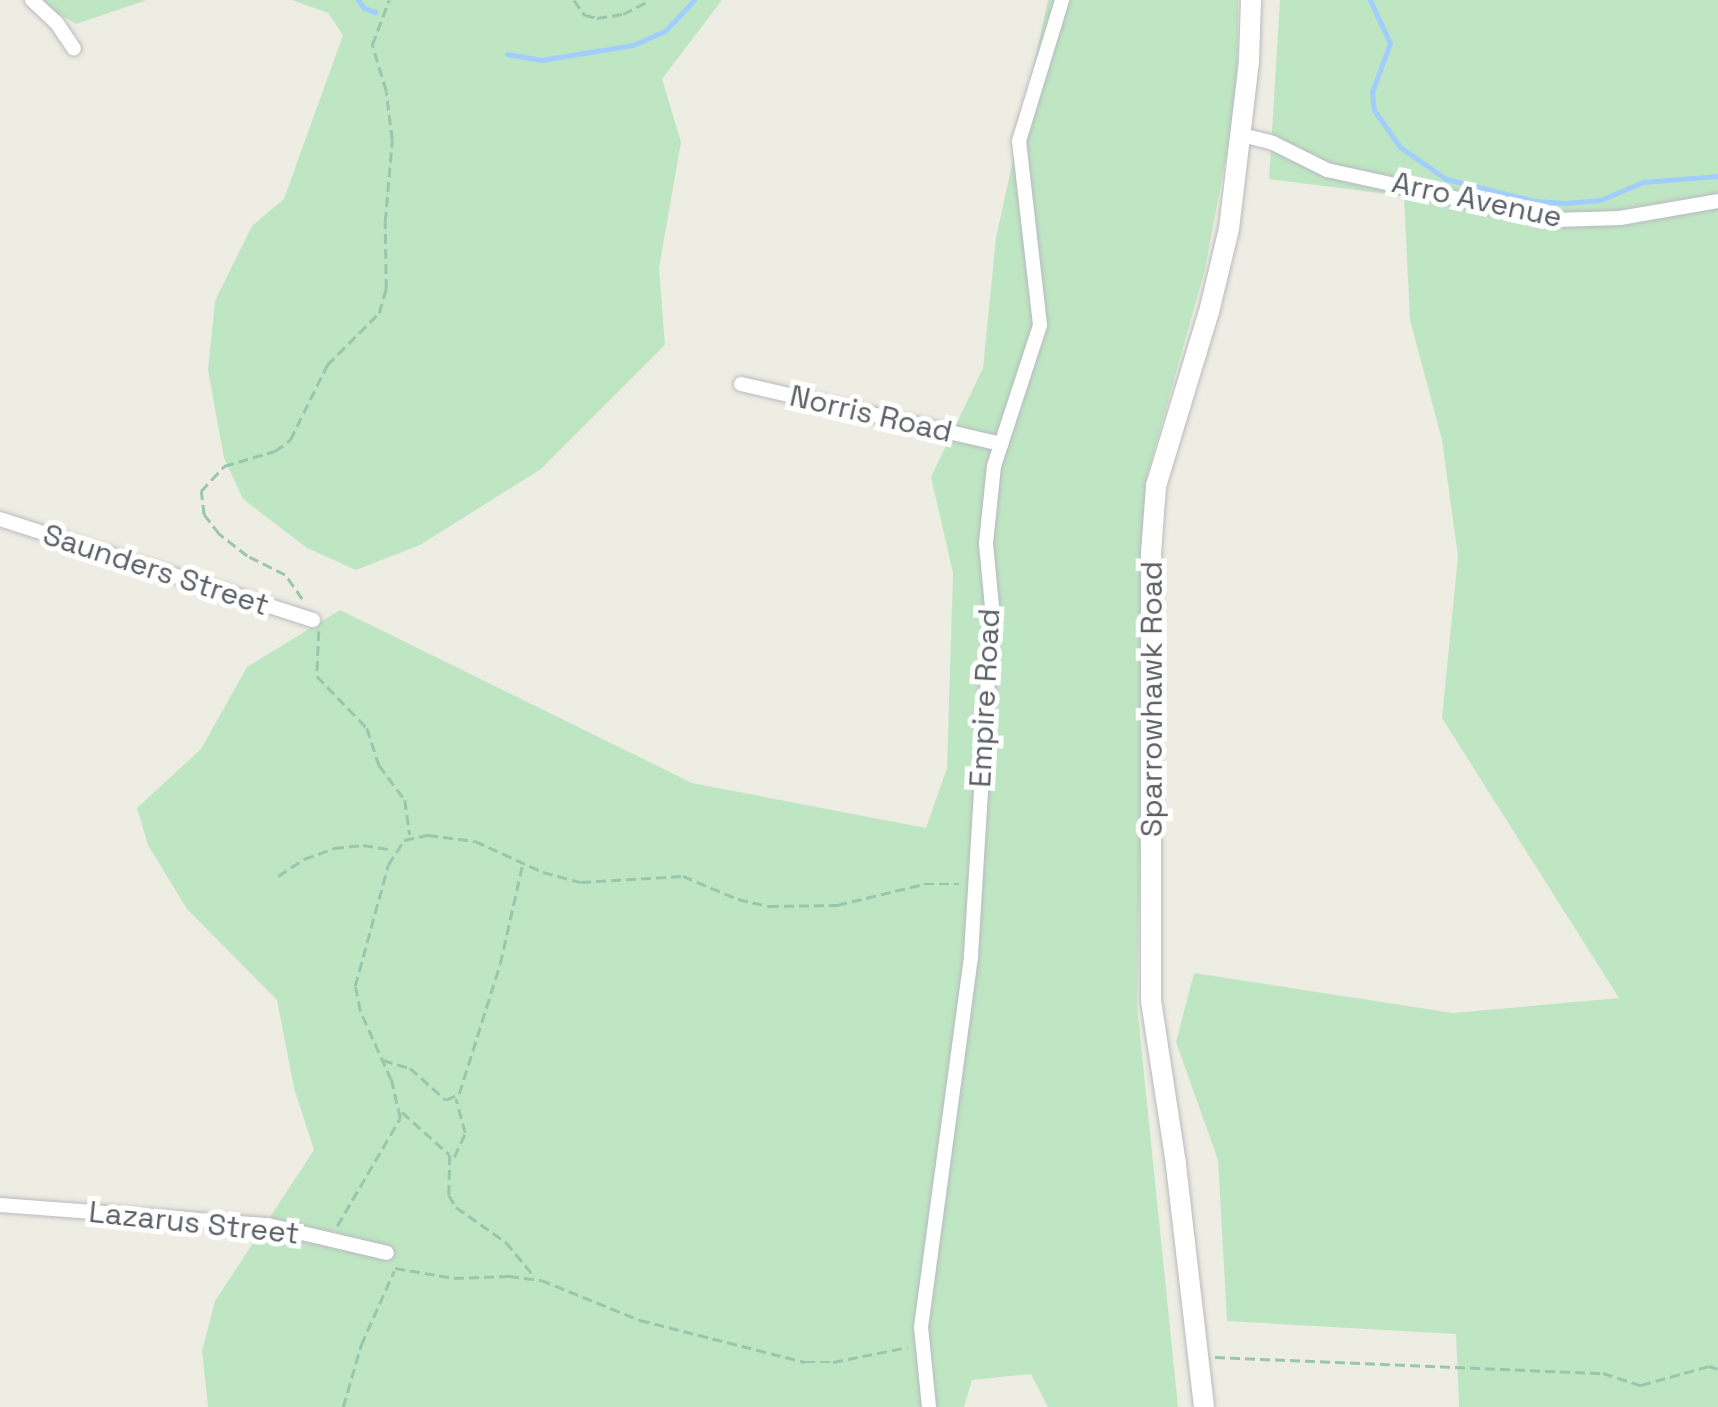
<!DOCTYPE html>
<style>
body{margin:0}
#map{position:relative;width:1718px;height:1407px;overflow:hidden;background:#eeede3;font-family:"Space Grotesk",sans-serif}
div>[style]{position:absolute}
.green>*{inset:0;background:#bfe6c3}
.stream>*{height:5px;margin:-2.5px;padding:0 2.5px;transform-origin:2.5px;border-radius:2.5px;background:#a2cdff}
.path>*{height:2.5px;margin-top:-1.25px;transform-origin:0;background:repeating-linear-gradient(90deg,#98c7ab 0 10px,transparent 0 15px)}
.roads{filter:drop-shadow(0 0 2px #b8babf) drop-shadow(0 0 2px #b8babf)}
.street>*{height:14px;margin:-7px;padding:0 7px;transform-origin:7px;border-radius:7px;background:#fff}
.secondary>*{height:20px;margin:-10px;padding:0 10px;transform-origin:10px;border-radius:10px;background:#fff}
span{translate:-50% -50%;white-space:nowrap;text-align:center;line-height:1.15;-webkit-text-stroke:10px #fff;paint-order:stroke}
.street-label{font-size:30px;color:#5b5e64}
</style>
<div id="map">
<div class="green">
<div style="clip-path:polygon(35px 0,147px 0,76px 24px)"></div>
<div style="clip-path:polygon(292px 0,722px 0,662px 79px,681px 142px,659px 268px,665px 345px,541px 469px,420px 545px,356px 570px,307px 548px,243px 499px,224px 458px,208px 370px,215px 301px,252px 226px,284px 199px,343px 35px,328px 13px)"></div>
<div style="clip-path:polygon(1048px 0,1238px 0,1237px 98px,1205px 269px,1147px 476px,1137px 1005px,1178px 1407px,1048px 1407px,1031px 1374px,972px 1380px,964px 1407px,208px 1407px,202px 1351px,215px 1301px,314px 1150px,294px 1088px,277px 1000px,187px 909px,148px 845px,137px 808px,201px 749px,247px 667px,340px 610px,692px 783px,926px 828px,947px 768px,953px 573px,931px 477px,983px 368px,996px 238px)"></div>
<div style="clip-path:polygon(1280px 0,1718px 0,1718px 1407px,1459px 1407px,1456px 1334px,1227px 1321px,1218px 1160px,1176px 1042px,1194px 973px,1453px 1013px,1619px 998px,1442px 718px,1458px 556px,1442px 440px,1410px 320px,1404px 196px,1269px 179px)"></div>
</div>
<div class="stream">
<div style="left:358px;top:0;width:10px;rotate:53deg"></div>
<div style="left:364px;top:8px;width:12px;rotate:20deg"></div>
<div style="left:1370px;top:0;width:47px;rotate:65.1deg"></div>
<div style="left:1390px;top:43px;width:52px;rotate:110.2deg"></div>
<div style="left:1372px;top:92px;width:18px;rotate:84deg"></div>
<div style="left:1374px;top:110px;width:45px;rotate:54.9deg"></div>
<div style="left:1400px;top:147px;width:56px;rotate:34.8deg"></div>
<div style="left:1446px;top:179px;width:92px;rotate:13.9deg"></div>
<div style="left:1535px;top:201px;width:30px;rotate:4deg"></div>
<div style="left:1565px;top:203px;width:35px;rotate:-5deg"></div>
<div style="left:1600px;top:200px;width:47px;rotate:-22.7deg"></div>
<div style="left:1643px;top:182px;width:75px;rotate:-4.6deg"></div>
<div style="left:507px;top:54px;width:35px;rotate:10deg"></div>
<div style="left:541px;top:60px;width:93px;rotate:-9.3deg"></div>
<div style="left:633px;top:45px;width:35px;rotate:-24deg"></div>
<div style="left:665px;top:31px;width:42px;rotate:-46.9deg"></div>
</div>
<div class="path">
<div style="left:574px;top:0;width:19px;rotate:54deg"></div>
<div style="left:585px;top:15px;width:12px;rotate:14deg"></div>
<div style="left:597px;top:18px;width:26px;rotate:-9deg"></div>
<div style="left:623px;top:14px;width:30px;rotate:-27deg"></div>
<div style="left:302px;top:599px;width:29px;rotate:-125deg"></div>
<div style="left:285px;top:575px;width:42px;rotate:-153.4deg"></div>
<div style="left:247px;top:556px;width:36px;rotate:-142deg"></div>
<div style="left:219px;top:534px;width:24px;rotate:-128deg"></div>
<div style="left:204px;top:515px;width:24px;rotate:-97deg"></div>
<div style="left:201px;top:491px;width:34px;rotate:-47deg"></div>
<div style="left:224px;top:466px;width:53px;rotate:-16.4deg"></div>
<div style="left:275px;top:451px;width:19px;rotate:-36deg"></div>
<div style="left:290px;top:440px;width:84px;rotate:-63.7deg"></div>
<div style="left:327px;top:365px;width:74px;rotate:-45deg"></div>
<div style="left:379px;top:313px;width:25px;rotate:-74deg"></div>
<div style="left:386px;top:289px;width:67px;rotate:-90.9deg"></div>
<div style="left:385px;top:222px;width:82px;rotate:-85.1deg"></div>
<div style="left:392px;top:140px;width:49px;rotate:-97deg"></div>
<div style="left:386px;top:91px;width:48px;rotate:-106.9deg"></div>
<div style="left:372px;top:45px;width:48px;rotate:-69.3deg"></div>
<div style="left:319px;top:631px;width:45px;rotate:92.5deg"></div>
<div style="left:317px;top:676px;width:72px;rotate:46.1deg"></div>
<div style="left:367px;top:728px;width:39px;rotate:72deg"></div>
<div style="left:379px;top:765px;width:44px;rotate:53.4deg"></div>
<div style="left:405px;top:800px;width:35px;rotate:82deg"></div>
<div style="left:278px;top:876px;width:31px;rotate:-33deg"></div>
<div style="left:304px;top:859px;width:32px;rotate:-20deg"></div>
<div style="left:334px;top:848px;width:29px;rotate:-6deg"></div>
<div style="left:363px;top:845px;width:30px;rotate:9deg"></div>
<div style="left:383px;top:1060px;width:28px;rotate:17deg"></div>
<div style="left:410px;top:1068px;width:48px;rotate:41.6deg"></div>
<div style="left:446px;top:1100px;width:14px;rotate:-25deg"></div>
<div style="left:459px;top:1094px;width:136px;rotate:-72.5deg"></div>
<div style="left:500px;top:964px;width:105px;rotate:-77.3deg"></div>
<div style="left:402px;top:1112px;width:64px;rotate:41.9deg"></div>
<div style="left:450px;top:1155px;width:40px;rotate:91.4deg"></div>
<div style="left:449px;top:1195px;width:14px;rotate:60deg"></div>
<div style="left:456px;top:1207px;width:61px;rotate:35deg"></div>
<div style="left:506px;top:1242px;width:45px;rotate:50.4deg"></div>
<div style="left:454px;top:1157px;width:26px;rotate:-65deg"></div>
<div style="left:465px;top:1133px;width:35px;rotate:-105deg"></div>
<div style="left:337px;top:1226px;width:125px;rotate:-59.7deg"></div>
<div style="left:400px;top:1118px;width:39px;rotate:-103deg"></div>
<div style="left:391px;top:1080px;width:76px;rotate:-114.2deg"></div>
<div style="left:360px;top:1011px;width:25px;rotate:-101deg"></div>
<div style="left:355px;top:986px;width:125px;rotate:-74.7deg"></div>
<div style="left:388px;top:865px;width:30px;rotate:-57deg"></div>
<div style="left:404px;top:840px;width:25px;rotate:-12deg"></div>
<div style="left:428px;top:835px;width:47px;rotate:7.3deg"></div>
<div style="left:475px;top:841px;width:75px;rotate:24.5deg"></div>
<div style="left:543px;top:872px;width:39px;rotate:15deg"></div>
<div style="left:581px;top:882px;width:102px;rotate:-3.4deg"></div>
<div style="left:683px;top:876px;width:60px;rotate:22.7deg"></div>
<div style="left:738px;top:899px;width:32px;rotate:13deg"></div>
<div style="left:769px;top:906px;width:68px;rotate:-0.8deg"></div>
<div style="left:837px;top:905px;width:89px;rotate:-13.6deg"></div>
<div style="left:924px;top:884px;width:35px"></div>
<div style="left:395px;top:1268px;width:60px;rotate:9.6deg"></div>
<div style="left:454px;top:1278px;width:55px;rotate:-2.1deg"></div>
<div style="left:509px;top:1276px;width:32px;rotate:7deg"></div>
<div style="left:541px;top:1280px;width:107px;rotate:22deg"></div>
<div style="left:640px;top:1320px;width:170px;rotate:14.3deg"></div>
<div style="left:805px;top:1362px;width:28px"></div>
<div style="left:833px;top:1362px;width:76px;rotate:-11.3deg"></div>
<div style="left:1215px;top:1357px;width:388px;rotate:2.4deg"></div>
<div style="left:1603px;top:1373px;width:40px;rotate:18deg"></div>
<div style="left:1641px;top:1385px;width:71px;rotate:-15.6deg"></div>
<div style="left:1709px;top:1366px;width:9px;rotate:18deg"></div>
<div style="left:343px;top:1407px;width:65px;rotate:-73.8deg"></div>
<div style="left:361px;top:1345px;width:81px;rotate:-66deg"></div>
</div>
<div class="roads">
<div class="street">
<div style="left:32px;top:0;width:33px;rotate:43deg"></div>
<div style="left:56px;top:22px;width:32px;rotate:56deg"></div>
<div style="left:1242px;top:135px;width:32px;rotate:14deg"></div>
<div style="left:1273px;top:143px;width:60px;rotate:26.6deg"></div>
<div style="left:1327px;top:170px;width:232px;rotate:12.4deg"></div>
<div style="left:1554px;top:220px;width:66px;rotate:-1.7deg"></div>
<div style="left:1620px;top:218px;width:99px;rotate:-9.8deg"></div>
<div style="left:741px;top:384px;width:267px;rotate:13deg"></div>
<div style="left:0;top:519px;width:329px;rotate:17.9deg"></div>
<div style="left:0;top:1205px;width:269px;rotate:4.3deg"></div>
<div style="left:268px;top:1225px;width:122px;rotate:13.2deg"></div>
<div style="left:929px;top:1407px;width:80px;rotate:-95.7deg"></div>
<div style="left:921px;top:1327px;width:375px;rotate:-82.3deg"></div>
<div style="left:971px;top:955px;width:349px;rotate:-86.5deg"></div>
<div style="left:992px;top:607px;width:64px;rotate:-95.4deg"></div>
<div style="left:986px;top:543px;width:77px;rotate:-84.1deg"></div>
<div style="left:994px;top:466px;width:148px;rotate:-71.9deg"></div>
<div style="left:1040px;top:325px;width:185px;rotate:-96.5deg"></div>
<div style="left:1019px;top:141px;width:147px;rotate:-73deg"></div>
</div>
<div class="secondary">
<div style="left:1204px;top:1407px;width:245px;rotate:-96.6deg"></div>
<div style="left:1176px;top:1164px;width:165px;rotate:-98.7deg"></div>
<div style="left:1151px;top:1001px;width:448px;rotate:-90deg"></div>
<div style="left:1151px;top:553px;width:67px;rotate:-85.7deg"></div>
<div style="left:1156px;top:486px;width:182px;rotate:-73.1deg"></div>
<div style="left:1209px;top:312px;width:85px;rotate:-76.5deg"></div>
<div style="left:1229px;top:229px;width:169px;rotate:-83.2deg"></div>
<div style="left:1249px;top:61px;width:61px;rotate:-88.1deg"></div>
</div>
</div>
<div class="street-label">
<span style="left:1477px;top:200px;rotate:12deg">Arro Avenue</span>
<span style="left:871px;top:414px;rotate:13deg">Norris Road</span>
<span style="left:156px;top:570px;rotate:18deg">Saunders Street</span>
<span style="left:985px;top:698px;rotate:-87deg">Empire Road</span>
<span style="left:1152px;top:699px;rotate:-90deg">Sparrowhawk Road</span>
<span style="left:194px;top:1223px;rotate:6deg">Lazarus Street</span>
</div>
</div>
